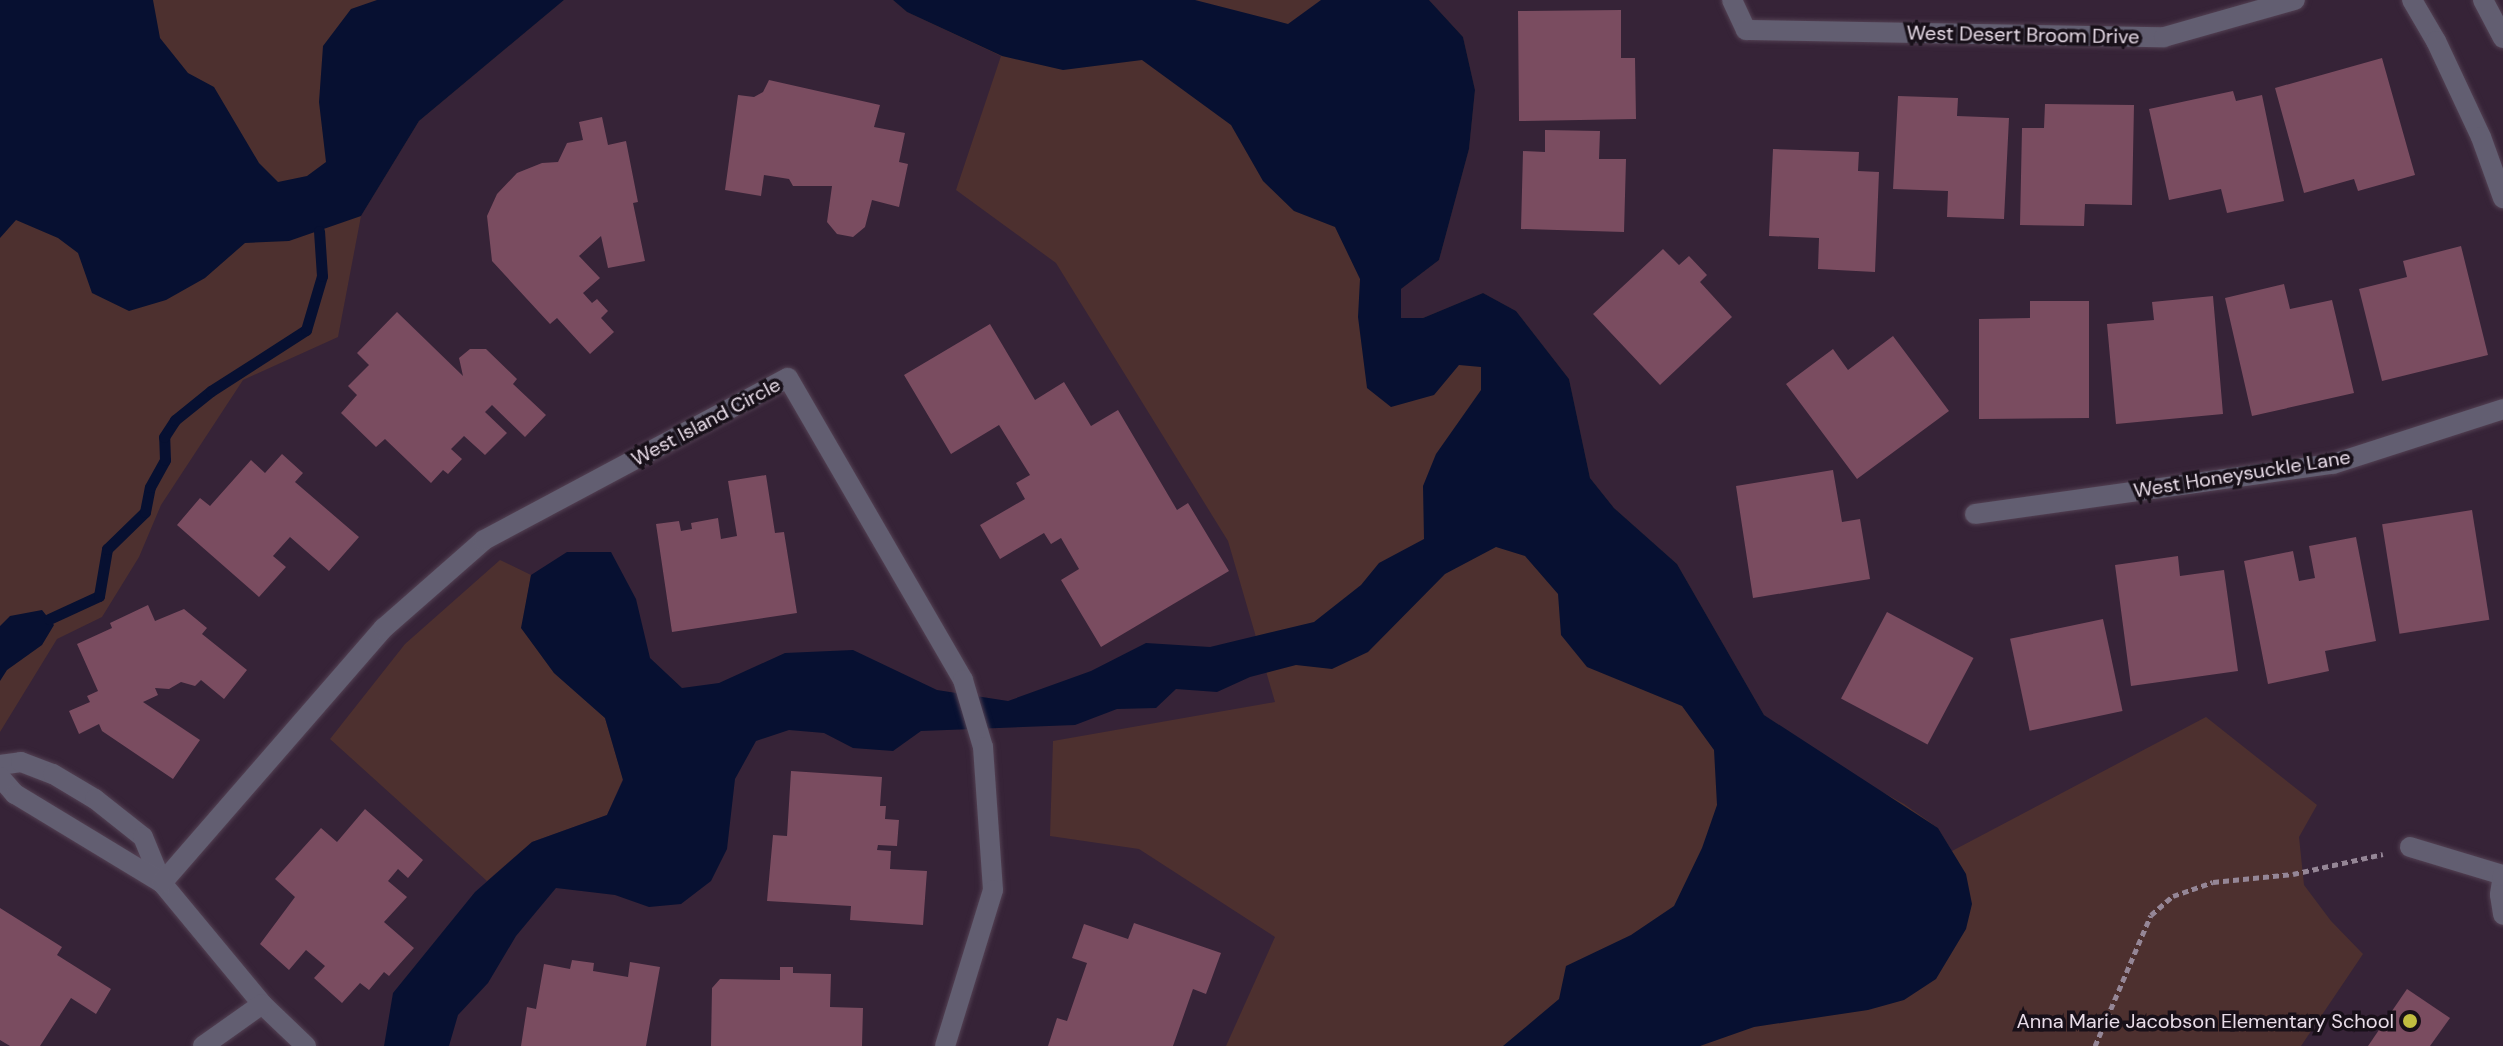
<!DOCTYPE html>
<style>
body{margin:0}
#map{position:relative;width:2503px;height:1046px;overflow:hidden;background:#362337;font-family:"DM Sans",sans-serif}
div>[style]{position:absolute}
.green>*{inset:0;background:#4d302f}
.water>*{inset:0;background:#071031}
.stream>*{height:11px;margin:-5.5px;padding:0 5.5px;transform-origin:5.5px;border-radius:5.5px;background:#071031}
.building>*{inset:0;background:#7a4c60;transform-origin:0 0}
.path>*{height:5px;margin-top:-2.5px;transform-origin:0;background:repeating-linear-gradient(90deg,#958696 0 6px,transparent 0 10px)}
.roads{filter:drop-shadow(0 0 2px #534153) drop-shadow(0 0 2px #534153)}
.minor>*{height:20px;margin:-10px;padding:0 10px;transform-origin:10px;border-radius:10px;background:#625e71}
.dots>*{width:22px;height:22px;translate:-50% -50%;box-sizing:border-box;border:4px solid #181019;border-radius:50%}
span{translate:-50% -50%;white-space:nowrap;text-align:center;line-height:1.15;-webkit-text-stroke:7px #181019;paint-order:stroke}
.street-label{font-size:20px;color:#e9dde9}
.poi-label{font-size:20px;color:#e9dde9}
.right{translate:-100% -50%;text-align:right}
</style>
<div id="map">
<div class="green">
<div style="clip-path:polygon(0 0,564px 0,419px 121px,361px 216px,338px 337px,243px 380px,161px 505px,139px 557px,102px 617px,57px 639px,0 732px)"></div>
<div style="clip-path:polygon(893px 0,1429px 0,1463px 37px,1475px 90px,1469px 149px,1439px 260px,1401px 289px,1401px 318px,1423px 318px,1483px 293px,1516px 311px,1569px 379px,1590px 478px,1614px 508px,1677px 564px,1764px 715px,1864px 782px,1904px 804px,1938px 828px,1952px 851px,2206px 717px,2317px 805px,2299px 837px,2304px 885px,2331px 921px,2363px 954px,2301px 1046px,1226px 1046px,1275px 937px,1139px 849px,1050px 836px,1053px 741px,1275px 702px,1228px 541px,1056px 263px,956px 190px,1001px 56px,907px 12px)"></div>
<div style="clip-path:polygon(500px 560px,531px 575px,522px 628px,554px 673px,605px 718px,623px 779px,607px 815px,532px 842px,487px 881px,330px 739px,405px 644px)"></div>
</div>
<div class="water">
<div style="clip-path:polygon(0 0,153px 0,160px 38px,188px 73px,214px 87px,259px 163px,278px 182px,307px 176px,326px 162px,319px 102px,323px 46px,351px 9px,377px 0,564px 0,419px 121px,361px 216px,289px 241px,245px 243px,205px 278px,166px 300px,129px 311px,92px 293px,78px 253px,58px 238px,16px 220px,0 238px)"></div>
<div style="clip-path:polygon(893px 0,1195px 0,1288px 24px,1321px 0,1429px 0,1463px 37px,1475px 90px,1469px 149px,1439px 260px,1401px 289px,1401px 318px,1423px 318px,1483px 293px,1516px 311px,1569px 379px,1590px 478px,1614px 508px,1677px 564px,1764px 715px,1938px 828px,1966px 874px,1972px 904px,1966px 929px,1936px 979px,1904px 1000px,1868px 1010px,1754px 1027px,1700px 1046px,1503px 1046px,1559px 999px,1566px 966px,1631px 935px,1674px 906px,1702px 848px,1717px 805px,1714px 750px,1682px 706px,1587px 667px,1561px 635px,1558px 594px,1525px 556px,1496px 547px,1445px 574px,1368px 652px,1332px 669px,1296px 665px,1250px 677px,1217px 692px,1176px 689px,1156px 708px,1117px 709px,1075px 725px,921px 731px,893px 751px,853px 748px,824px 733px,789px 730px,756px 741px,735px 779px,727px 849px,711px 881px,681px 904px,649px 907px,615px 895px,556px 888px,516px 936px,488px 983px,458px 1015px,449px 1046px,384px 1046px,393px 993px,475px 892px,532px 842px,607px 815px,623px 780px,605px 718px,554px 673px,521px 628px,531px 575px,567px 552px,611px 552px,636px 599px,650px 658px,682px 688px,719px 683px,785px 653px,853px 650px,937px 690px,1008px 701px,1091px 671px,1146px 643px,1210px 647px,1314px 622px,1361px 585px,1379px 563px,1424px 539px,1423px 486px,1436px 454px,1481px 390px,1481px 367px,1459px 365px,1434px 395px,1391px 407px,1367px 388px,1358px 317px,1360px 279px,1335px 227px,1294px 211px,1263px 181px,1231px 125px,1142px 60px,1063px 70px,1002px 56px,907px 12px)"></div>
<div style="clip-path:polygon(42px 610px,54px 625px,42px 645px,7px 670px,0 681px,0 626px,10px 616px)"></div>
</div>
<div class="stream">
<div style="left:49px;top:619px;width:55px;rotate:-24.7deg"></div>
<div style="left:99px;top:596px;width:48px;rotate:-80.3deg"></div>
<div style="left:107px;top:549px;width:53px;rotate:-44.2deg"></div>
<div style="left:145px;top:512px;width:25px;rotate:-79deg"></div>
<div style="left:150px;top:487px;width:31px;rotate:-61deg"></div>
<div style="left:165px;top:460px;width:23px;rotate:-92deg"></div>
<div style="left:164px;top:437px;width:20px;rotate:-57deg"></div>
<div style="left:175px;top:420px;width:46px;rotate:-38.9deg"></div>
<div style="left:211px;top:391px;width:113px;rotate:-32.7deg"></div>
<div style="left:306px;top:330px;width:56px;rotate:-73.5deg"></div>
<div style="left:322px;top:276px;width:45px;rotate:-93.8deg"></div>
</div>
<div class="building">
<div style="clip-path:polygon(1621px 10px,1621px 58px,1635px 58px,1636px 119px,1519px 121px,1518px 11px)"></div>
<div style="clip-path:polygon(2382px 58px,2415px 175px,2358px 191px,2354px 179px,2304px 193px,2275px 88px)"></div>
<div style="clip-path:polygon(769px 80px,880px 105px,874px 127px,905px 133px,899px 162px,908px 164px,899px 207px,872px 200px,865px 227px,853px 237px,837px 234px,827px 222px,832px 186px,793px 186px,789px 179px,764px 175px,761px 196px,725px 190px,738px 95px,754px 97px,763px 92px)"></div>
<div style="clip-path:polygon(2233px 91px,2236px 101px,2262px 95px,2284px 201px,2227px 213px,2221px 189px,2169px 200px,2149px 109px)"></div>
<div style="clip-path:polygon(1898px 96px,1958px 98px,1957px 116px,2009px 118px,2004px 219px,1947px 217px,1948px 191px,1893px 189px)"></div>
<div style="clip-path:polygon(2045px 104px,2134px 105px,2132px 205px,2085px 204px,2084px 226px,2020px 225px,2022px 128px,2044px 128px)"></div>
<div style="clip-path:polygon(602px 117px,608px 145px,626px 141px,638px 202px,633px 203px,645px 261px,608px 268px,601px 236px,579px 256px,600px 278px,583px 293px,592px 303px,597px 299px,608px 311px,601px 318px,614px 332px,590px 354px,557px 318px,550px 324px,492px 261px,487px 216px,497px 194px,517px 173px,542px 163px,558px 162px,567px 143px,583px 140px,579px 122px)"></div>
<div style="clip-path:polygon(1545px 130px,1600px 131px,1599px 159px,1626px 159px,1624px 232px,1521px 229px,1523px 151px,1545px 152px)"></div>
<div style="clip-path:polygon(1773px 149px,1859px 152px,1858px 171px,1879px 172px,1875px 272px,1818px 269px,1819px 238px,1769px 236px)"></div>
<div style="clip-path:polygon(2461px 246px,2488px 355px,2382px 381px,2359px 289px,2407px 277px,2403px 261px)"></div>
<div style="clip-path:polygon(1663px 249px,1679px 265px,1689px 256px,1707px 275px,1700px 282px,1732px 317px,1660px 385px,1593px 314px)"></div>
<div style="clip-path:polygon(2284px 284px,2290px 309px,2332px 300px,2354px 393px,2252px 416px,2225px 298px)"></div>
<div style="clip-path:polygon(2213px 296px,2223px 414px,2116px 424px,2107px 324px,2154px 320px,2152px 302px)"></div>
<div style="clip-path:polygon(2030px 301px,2089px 301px,2089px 418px,1979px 419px,1979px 319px,2030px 318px)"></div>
<div style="clip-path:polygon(397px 312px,463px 376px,459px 358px,470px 349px,486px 349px,517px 379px,513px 384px,546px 415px,525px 437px,492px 405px,485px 412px,507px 433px,485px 455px,464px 436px,451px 449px,462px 459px,448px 474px,443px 470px,431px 483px,385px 439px,376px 447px,341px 413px,357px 395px,348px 386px,369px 365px,357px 353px)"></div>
<div style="clip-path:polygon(990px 324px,1035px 400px,1064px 382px,1091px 426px,1118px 410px,1177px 510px,1188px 503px,1229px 571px,1101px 647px,1061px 580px,1079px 569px,1061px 538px,1051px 544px,1044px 533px,1000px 559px,980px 525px,1025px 499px,1016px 483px,1030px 475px,999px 425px,951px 454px,904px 375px)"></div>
<div style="clip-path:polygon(1893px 336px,1949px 411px,1857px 479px,1786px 384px,1833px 349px,1848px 370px)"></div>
<div style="clip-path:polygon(282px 454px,303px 473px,295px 482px,359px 537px,329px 571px,290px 537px,273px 556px,286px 567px,259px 597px,177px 525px,200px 498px,210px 506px,251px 460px,265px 473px)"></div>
<div style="clip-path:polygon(1833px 470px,1842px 522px,1860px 519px,1870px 579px,1753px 598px,1736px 486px)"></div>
<div style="clip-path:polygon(766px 475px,775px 533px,784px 532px,797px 613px,672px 632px,656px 524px,679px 521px,681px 531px,692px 529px,691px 523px,718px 518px,721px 539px,737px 536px,728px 481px)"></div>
<div style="left:2472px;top:510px;width:111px;height:91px;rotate:81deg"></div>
<div style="clip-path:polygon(2356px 537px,2376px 641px,2325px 651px,2329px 671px,2268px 684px,2244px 561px,2293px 551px,2299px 581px,2315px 578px,2309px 546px)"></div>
<div style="clip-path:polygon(2178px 556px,2180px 576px,2224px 570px,2238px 671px,2131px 686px,2115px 565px)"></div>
<div style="clip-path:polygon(148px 605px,155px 621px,184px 609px,207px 628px,202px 634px,247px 670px,224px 699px,201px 680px,195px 686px,181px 682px,169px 689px,155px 688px,158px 695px,143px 702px,200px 740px,173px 779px,102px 731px,99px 724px,79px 734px,69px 711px,90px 702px,87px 696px,98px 691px,77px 644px,112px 628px,110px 623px)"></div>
<div style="left:1887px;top:612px;width:98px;height:98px;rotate:28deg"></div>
<div style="left:2103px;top:619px;width:94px;height:95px;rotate:78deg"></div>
<div style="clip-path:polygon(791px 771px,882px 777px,880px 806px,886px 806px,885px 819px,899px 820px,897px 846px,878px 845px,877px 850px,891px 851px,890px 869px,927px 871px,923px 925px,850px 920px,851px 906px,767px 901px,773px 835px,787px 836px)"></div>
<div style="clip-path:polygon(365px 809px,423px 860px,408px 878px,398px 869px,388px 881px,407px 897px,384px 922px,414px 948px,389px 976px,384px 972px,369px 990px,360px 983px,342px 1003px,314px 978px,325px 966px,306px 950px,289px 970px,260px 944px,295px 897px,275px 879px,321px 828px,337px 842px)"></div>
<div style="clip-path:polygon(0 908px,62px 947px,57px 955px,111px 989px,96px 1014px,71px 998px,40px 1046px,10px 1046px,0 1040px)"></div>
<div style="clip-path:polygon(1134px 923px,1221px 953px,1206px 994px,1193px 989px,1173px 1046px,1048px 1046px,1057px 1018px,1067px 1021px,1087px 963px,1072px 958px,1084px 924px,1128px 939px)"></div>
<div style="clip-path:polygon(572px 960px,594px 963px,593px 971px,628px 977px,630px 962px,660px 967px,646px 1046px,521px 1046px,527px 1007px,536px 1009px,544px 964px,570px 969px)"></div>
<div style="clip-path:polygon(780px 967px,793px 967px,793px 973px,831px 974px,830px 1007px,863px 1008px,862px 1046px,711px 1046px,712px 988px,720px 979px,780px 980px)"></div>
<div style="clip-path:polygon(2407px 989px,2450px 1018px,2430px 1046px,2368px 1046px)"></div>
</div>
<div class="path">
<div style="left:2095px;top:1046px;width:142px;rotate:-66.9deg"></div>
<div style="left:2151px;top:915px;width:29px;rotate:-41deg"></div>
<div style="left:2173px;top:896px;width:42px;rotate:-19.3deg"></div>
<div style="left:2213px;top:882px;width:80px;rotate:-5.7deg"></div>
<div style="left:2293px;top:874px;width:92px;rotate:-12.5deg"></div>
</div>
<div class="roads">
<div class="minor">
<div style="left:1732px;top:0;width:33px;rotate:65deg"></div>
<div style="left:1746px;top:30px;width:418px;rotate:1deg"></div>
<div style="left:2164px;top:37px;width:136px;rotate:-15.8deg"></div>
<div style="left:2412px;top:0;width:48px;rotate:59.7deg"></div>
<div style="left:2436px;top:41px;width:106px;rotate:64.9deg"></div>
<div style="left:2481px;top:137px;width:65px;rotate:70.2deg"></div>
<div style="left:2483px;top:0;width:43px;rotate:62.2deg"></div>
<div style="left:1975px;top:514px;width:361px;rotate:-8deg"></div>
<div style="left:2333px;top:464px;width:179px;rotate:-17.9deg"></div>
<div style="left:0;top:765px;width:21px;rotate:-8deg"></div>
<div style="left:21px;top:762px;width:34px;rotate:21deg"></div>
<div style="left:53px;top:774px;width:49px;rotate:30.8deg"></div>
<div style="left:95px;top:799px;width:61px;rotate:38.4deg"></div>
<div style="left:143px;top:837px;width:50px;rotate:67.6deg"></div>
<div style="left:162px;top:883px;width:157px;rotate:50.4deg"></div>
<div style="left:262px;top:1004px;width:61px;rotate:43.7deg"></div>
<div style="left:0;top:777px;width:23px;rotate:49deg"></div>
<div style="left:15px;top:794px;width:172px;rotate:31.2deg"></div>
<div style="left:2410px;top:847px;width:97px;rotate:16.8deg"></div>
<div style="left:2503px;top:875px;width:20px;rotate:99deg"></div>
<div style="left:2500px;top:895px;width:20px;rotate:81deg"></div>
<div style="left:162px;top:883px;width:338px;rotate:-49deg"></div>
<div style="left:384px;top:628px;width:133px;rotate:-41.3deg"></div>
<div style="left:484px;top:540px;width:344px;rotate:-28.1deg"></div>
<div style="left:788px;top:378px;width:349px;rotate:59.9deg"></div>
<div style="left:963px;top:680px;width:70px;rotate:73.4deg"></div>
<div style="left:983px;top:747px;width:143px;rotate:86deg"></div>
<div style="left:993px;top:890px;width:163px;rotate:107.1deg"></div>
<div style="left:203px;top:1046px;width:72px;rotate:-35.4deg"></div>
</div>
</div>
<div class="dots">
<div style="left:2410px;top:1021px;background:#c1be40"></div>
</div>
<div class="street-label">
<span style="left:2023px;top:35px;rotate:1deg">West Desert Broom Drive</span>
<span style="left:706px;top:422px;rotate:-28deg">West Island Circle</span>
<span style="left:2242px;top:474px;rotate:-9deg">West Honeysuckle Lane</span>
</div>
<div class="poi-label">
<span class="right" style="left:2394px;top:1021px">Anna Marie Jacobson Elementary School</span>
</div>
</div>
